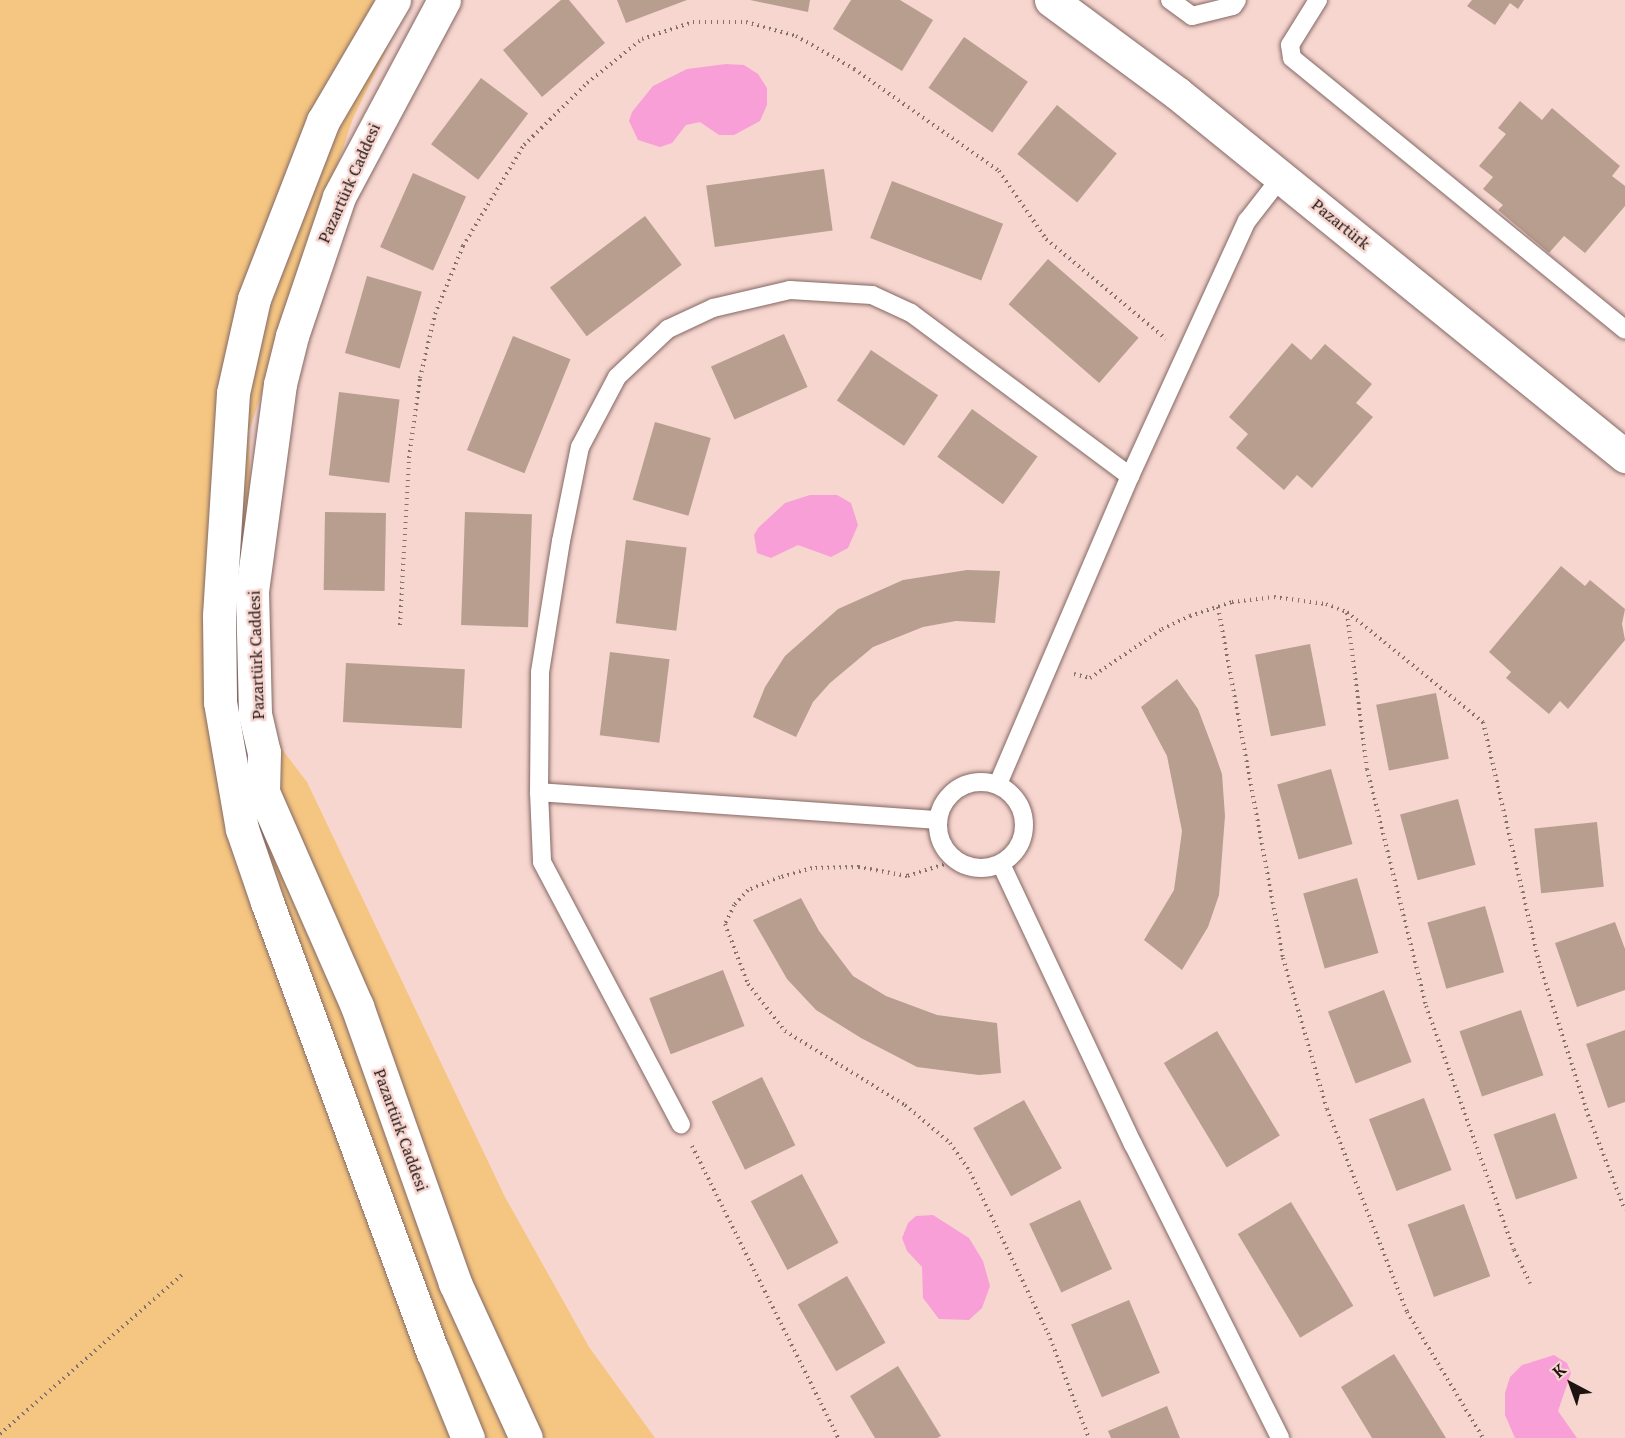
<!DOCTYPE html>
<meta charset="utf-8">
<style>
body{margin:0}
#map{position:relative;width:1625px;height:1438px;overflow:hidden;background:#f7d6d0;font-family:"PT Serif",serif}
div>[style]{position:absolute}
.green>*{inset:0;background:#f5c681}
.water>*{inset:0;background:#f99fd7}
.building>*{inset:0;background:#b89e8f;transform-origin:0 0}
.path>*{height:4px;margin-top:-2px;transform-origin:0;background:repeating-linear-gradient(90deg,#86706c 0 1.5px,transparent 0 6px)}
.roads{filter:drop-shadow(0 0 2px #846863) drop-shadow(0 0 2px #846863)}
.lane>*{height:18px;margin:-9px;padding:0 9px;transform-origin:9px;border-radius:9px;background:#fff}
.lane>.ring{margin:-9px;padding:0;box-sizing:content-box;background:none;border:18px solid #fff;border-radius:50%}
.street>*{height:33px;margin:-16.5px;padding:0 16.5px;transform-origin:16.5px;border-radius:16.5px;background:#fff}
.secondary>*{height:33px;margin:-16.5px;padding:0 16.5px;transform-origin:16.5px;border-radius:16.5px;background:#fff}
span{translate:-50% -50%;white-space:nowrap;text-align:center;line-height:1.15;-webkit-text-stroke:5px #f7d6d0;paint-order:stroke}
.street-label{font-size:16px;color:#1e1311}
.north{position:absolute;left:1541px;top:1354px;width:60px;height:60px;-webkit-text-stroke:4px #f7d6d0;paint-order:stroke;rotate:319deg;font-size:16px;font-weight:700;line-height:24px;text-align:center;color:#1e1311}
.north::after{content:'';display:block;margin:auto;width:21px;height:27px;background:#1e1311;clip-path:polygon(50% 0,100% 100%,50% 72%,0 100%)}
</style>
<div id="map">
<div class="green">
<div style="clip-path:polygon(0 0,411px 0,353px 118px,249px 431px,255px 714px,307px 782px,505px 1197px,589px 1347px,655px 1438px,0 1438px)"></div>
</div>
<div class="water">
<div style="clip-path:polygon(726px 64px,744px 65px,758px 74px,767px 88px,767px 105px,760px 121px,734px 135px,719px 135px,700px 122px,686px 125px,672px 143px,660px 147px,638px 140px,629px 121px,632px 112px,653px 86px,687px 69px)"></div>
<div style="clip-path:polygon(810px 495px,837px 495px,851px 503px,858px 525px,848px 548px,831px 557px,798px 545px,771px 558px,757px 553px,754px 535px,758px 528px,785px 503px)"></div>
<div style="clip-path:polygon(933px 1215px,969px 1238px,983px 1261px,990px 1286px,982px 1308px,969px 1320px,939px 1319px,923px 1298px,922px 1267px,907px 1251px,902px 1238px,908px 1223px,916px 1216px)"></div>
<div style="clip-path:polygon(1554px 1355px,1567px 1363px,1571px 1373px,1558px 1411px,1577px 1438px,1515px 1438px,1505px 1415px,1505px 1393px,1510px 1377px,1522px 1365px)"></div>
</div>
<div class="building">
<div style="clip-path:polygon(561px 0,569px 0,605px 43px,542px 97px,503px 50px)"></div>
<div style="clip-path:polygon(617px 0,687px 0,626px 23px)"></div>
<div style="clip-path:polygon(750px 0,810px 0,808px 12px)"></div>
<div style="clip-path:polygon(851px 0,900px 0,933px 20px,902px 71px,833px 29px)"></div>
<div style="clip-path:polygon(1472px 0,1524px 0,1518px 9px,1510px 3px,1495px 25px,1467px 6px)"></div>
<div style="left:964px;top:37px;width:78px;height:62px;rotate:35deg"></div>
<div style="left:481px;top:78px;width:59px;height:83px;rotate:37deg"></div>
<div style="clip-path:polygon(1520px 101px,1542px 120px,1552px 108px,1620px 166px,1612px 176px,1625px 186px,1625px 206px,1585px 253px,1564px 236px,1549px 253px,1498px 210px,1503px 205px,1483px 189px,1493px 177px,1479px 166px,1506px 134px,1498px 128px)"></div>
<div style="left:1057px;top:105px;width:77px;height:63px;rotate:39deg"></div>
<div style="left:824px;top:169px;width:62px;height:119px;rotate:82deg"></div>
<div style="left:413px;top:173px;width:58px;height:81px;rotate:24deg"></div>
<div style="left:892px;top:181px;width:119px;height:61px;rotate:21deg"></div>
<div style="left:645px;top:216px;width:61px;height:119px;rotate:53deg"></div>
<div style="left:1048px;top:259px;width:120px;height:60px;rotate:41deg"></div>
<div style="left:367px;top:276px;width:57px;height:80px;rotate:16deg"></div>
<div style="left:784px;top:334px;width:58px;height:80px;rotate:66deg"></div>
<div style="left:513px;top:336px;width:62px;height:123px;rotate:22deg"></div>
<div style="clip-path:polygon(1292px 343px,1311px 360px,1325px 344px,1372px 384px,1356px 403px,1373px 417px,1312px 488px,1297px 475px,1284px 490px,1236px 448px,1248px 434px,1229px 417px)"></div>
<div style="left:871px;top:350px;width:81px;height:61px;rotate:34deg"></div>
<div style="left:339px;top:392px;width:61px;height:84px;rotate:7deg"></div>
<div style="left:972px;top:409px;width:81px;height:59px;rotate:36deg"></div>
<div style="left:655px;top:422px;width:58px;height:81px;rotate:16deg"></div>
<div style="left:325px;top:512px;width:61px;height:78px;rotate:1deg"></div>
<div style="left:465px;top:512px;width:67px;height:113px;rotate:2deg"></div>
<div style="left:626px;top:540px;width:61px;height:84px;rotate:7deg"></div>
<div style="clip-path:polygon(1561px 566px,1585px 586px,1590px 580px,1625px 609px,1622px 624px,1625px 640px,1568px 709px,1560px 701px,1549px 714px,1506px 678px,1511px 672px,1489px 652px)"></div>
<div style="clip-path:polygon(967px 570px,1000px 571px,995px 623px,956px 621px,923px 627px,873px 647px,830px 683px,813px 702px,796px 737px,753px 717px,765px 687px,785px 656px,838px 609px,903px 580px)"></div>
<div style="left:1310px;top:644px;width:83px;height:56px;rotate:79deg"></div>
<div style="left:610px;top:652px;width:60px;height:84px;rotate:7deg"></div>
<div style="left:346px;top:663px;width:119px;height:59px;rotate:3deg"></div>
<div style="clip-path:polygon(1177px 679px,1198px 709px,1215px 754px,1222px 774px,1225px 816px,1219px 895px,1208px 927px,1182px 970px,1144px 940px,1174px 890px,1182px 831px,1167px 756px,1141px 707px)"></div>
<div style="left:1436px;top:693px;width:67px;height:61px;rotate:79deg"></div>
<div style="left:1331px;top:769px;width:78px;height:56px;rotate:74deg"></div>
<div style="left:1458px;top:799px;width:68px;height:60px;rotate:75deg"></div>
<div style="left:1597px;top:822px;width:65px;height:63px;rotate:84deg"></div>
<div style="left:1357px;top:878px;width:78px;height:56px;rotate:74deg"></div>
<div style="clip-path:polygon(801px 898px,819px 931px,853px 976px,886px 996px,937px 1015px,997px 1023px,1001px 1073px,979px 1075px,917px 1067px,861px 1038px,816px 1010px,787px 979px,753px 920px)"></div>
<div style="left:1485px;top:906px;width:69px;height:60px;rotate:74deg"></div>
<div style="clip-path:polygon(1615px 922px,1625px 949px,1625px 990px,1577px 1007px,1555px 943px)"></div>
<div style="left:723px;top:970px;width:60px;height:79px;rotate:69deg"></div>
<div style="left:1384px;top:990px;width:77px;height:60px;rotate:69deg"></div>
<div style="left:1521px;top:1010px;width:69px;height:65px;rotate:71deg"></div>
<div style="clip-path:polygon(1625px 1030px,1625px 1102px,1608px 1108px,1586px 1044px)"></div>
<div style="left:1217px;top:1031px;width:122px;height:62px;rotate:59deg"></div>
<div style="left:762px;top:1077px;width:76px;height:56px;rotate:64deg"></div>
<div style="left:1424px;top:1098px;width:77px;height:59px;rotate:69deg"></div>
<div style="left:1024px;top:1100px;width:78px;height:58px;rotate:61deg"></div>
<div style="left:1555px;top:1113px;width:69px;height:65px;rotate:71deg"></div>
<div style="left:802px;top:1174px;width:78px;height:58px;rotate:62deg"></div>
<div style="left:1080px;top:1200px;width:76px;height:56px;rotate:65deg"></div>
<div style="left:1291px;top:1202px;width:121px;height:62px;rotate:59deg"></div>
<div style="left:1464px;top:1204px;width:77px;height:60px;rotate:70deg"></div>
<div style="left:847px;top:1276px;width:77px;height:57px;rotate:60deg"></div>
<div style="left:1129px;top:1300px;width:79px;height:63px;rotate:67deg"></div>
<div style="clip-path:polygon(1394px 1354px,1446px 1438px,1372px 1438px,1341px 1387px)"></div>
<div style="clip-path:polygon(898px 1366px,941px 1436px,937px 1438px,875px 1438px,850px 1396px)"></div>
<div style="clip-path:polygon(1167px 1406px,1180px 1438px,1111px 1438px,1108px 1431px)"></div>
</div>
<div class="path">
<div style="left:1218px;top:607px;width:357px;rotate:79.5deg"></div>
<div style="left:1283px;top:958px;width:157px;rotate:73.8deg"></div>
<div style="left:1327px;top:1109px;width:218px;rotate:68.5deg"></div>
<div style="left:1407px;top:1312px;width:147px;rotate:58.9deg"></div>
<div style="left:1347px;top:613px;width:157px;rotate:82.7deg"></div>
<div style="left:1367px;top:769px;width:244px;rotate:76deg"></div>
<div style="left:1426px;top:1006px;width:259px;rotate:70.2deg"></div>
<div style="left:1514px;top:1250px;width:37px;rotate:64deg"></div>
<div style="left:400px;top:625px;width:167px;rotate:-86.9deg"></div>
<div style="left:409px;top:458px;width:81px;rotate:-82.2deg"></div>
<div style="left:420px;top:378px;width:66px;rotate:-76.8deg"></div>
<div style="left:435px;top:314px;width:74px;rotate:-67.6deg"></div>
<div style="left:463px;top:246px;width:118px;rotate:-58.9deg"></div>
<div style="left:524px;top:145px;width:88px;rotate:-44.5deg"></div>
<div style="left:587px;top:83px;width:70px;rotate:-38.7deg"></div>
<div style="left:642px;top:39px;width:54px;rotate:-18.4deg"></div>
<div style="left:693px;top:22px;width:53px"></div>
<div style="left:746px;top:22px;width:52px;rotate:15.6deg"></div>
<div style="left:796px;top:36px;width:67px;rotate:29.6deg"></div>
<div style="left:854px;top:69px;width:177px;rotate:35.1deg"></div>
<div style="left:999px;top:171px;width:83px;rotate:55.3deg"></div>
<div style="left:1046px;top:239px;width:156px;rotate:39.8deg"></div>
<div style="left:1074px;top:674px;width:16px;rotate:14deg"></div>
<div style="left:1090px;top:678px;width:87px;rotate:-34.2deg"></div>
<div style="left:1162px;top:629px;width:31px;rotate:-25deg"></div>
<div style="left:1190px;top:616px;width:44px;rotate:-18.4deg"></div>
<div style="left:1232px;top:602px;width:42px;rotate:-6.8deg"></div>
<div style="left:1274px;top:597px;width:52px;rotate:7.7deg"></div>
<div style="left:1326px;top:604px;width:22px;rotate:21deg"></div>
<div style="left:1347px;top:612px;width:175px;rotate:39deg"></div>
<div style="left:1483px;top:722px;width:251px;rotate:76.9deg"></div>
<div style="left:1540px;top:966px;width:157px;rotate:72.1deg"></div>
<div style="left:1588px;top:1115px;width:102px;rotate:68.7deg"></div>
<div style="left:955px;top:861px;width:50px;rotate:162.6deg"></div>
<div style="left:907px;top:876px;width:49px;rotate:-169.4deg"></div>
<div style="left:859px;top:867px;width:47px;rotate:178.8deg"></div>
<div style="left:812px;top:868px;width:33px;rotate:164deg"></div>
<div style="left:780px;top:877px;width:35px;rotate:158deg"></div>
<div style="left:748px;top:890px;width:21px;rotate:133deg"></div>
<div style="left:734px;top:905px;width:21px;rotate:115deg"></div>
<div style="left:725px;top:924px;width:64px;rotate:69deg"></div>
<div style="left:748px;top:984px;width:60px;rotate:51.8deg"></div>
<div style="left:785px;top:1031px;width:141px;rotate:31.7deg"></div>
<div style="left:905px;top:1105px;width:59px;rotate:40.2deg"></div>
<div style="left:950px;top:1143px;width:35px;rotate:55deg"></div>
<div style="left:970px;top:1172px;width:179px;rotate:64.2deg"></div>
<div style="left:1048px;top:1333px;width:113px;rotate:68.7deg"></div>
<div style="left:692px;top:1146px;width:326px;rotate:63.4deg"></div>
<div style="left:0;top:1434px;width:243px;rotate:-41.2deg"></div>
</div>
<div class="roads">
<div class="lane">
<div style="left:1170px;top:0;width:27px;rotate:36deg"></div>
<div style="left:1192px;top:16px;width:42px;rotate:-13.7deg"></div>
<div style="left:1233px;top:6px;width:7px;rotate:-56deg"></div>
<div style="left:1318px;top:0;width:53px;rotate:121.9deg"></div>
<div style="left:1290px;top:45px;width:13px;rotate:81deg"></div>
<div style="left:1292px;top:58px;width:430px;rotate:39.2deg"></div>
<div class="ring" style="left:938px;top:782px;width:68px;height:68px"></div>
<div style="left:998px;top:784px;width:335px;rotate:-66.8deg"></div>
<div style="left:1130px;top:476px;width:281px;rotate:-65.4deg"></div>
<div style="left:1247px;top:221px;width:57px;rotate:-52.1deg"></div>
<div style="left:539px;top:792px;width:70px;rotate:87.5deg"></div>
<div style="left:542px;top:862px;width:297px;rotate:62.1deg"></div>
<div style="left:937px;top:820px;width:399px;rotate:-176deg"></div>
<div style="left:539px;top:792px;width:120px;rotate:-89.5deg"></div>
<div style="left:540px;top:672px;width:133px;rotate:-80.9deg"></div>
<div style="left:561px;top:541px;width:96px;rotate:-78.6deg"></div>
<div style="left:580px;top:447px;width:79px;rotate:-62.1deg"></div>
<div style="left:617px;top:377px;width:70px;rotate:-43.3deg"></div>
<div style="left:668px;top:329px;width:50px;rotate:-25deg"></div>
<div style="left:713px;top:308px;width:79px;rotate:-13.2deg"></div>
<div style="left:790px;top:290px;width:82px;rotate:3.5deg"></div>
<div style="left:872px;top:295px;width:43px;rotate:24.8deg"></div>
<div style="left:911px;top:313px;width:273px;rotate:36.7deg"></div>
<div style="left:1001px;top:864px;width:310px;rotate:64.8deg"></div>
<div style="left:1133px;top:1144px;width:329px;rotate:63.4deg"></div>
</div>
<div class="street">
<div style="left:1051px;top:0;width:157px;rotate:36.4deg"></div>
<div style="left:1177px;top:93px;width:577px;rotate:39.02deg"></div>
</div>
<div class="secondary">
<div style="left:394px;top:0;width:140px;rotate:120.4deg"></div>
<div style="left:323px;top:121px;width:191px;rotate:111.2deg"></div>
<div style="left:254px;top:299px;width:96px;rotate:102.6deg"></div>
<div style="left:233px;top:393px;width:223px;rotate:93.6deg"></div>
<div style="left:219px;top:616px;width:86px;rotate:89.3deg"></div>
<div style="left:220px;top:702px;width:129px;rotate:80.2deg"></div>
<div style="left:242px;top:829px;width:77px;rotate:71.1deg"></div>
<div style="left:267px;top:902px;width:480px;rotate:69.8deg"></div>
<div style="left:433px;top:1352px;width:93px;rotate:67.9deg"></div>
<div style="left:444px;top:0;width:223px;rotate:118.1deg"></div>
<div style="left:339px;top:197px;width:147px;rotate:108.7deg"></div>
<div style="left:292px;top:336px;width:49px;rotate:104deg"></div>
<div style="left:280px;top:384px;width:209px;rotate:97.7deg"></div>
<div style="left:252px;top:591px;width:123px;rotate:88.6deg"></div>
<div style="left:255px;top:714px;width:39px;rotate:77deg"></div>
<div style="left:264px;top:752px;width:40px;rotate:91.4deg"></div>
<div style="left:263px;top:792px;width:234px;rotate:66.3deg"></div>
<div style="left:357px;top:1006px;width:294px;rotate:70.5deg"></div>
<div style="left:455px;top:1283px;width:170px;rotate:65.4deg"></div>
</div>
</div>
<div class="street-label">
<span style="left:349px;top:183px;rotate:-66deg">Pazartürk Caddesi</span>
<span style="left:1341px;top:224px;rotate:39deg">Pazartürk</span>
<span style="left:256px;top:655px;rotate:-92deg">Pazartürk Caddesi</span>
<span style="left:401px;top:1130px;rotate:70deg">Pazartürk Caddesi</span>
</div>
<div class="north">K</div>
</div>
